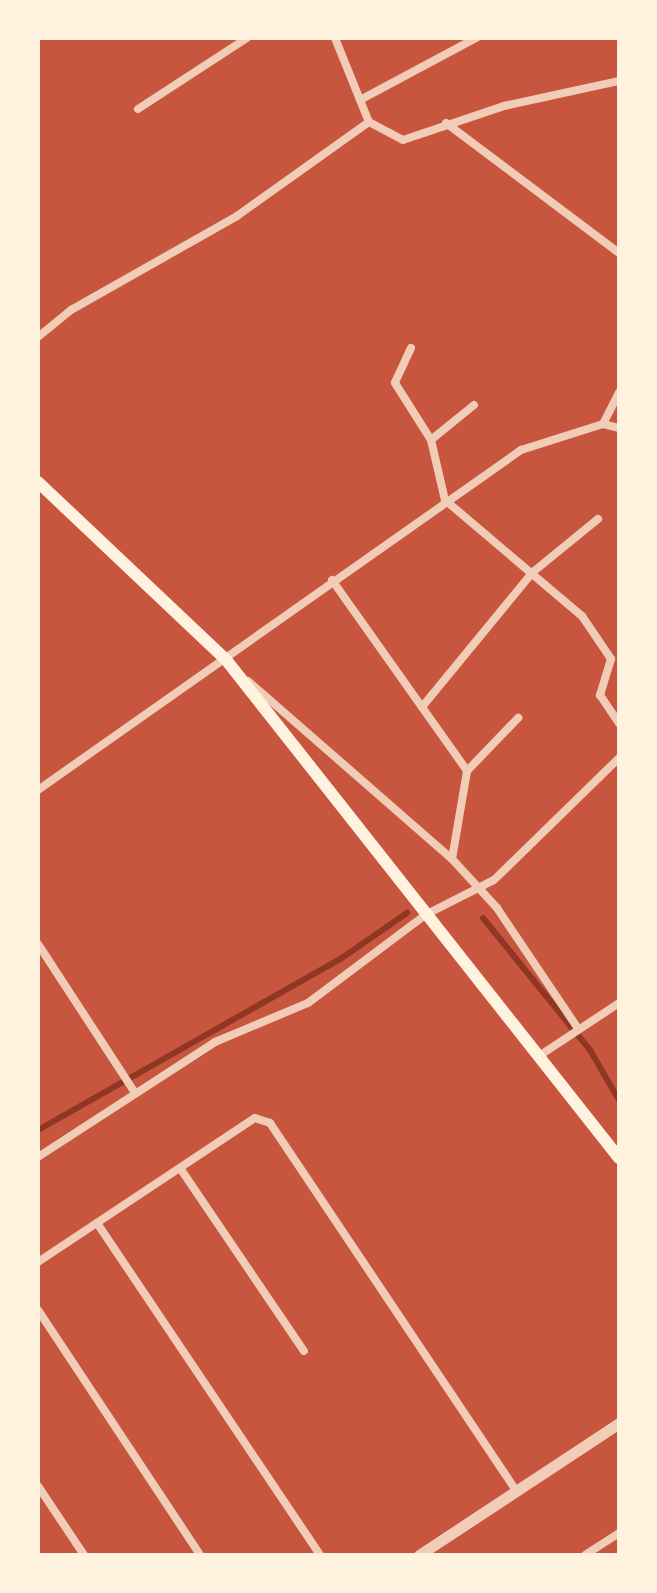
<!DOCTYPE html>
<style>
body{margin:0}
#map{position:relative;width:657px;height:1593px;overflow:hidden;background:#c8553d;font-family:"Roboto Serif",serif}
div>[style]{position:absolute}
.stream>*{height:6px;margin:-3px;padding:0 3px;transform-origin:3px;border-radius:3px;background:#8f3625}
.minor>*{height:8px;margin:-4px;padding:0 4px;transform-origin:4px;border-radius:4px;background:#f1ccb7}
.tertiary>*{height:11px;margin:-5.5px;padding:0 5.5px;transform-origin:5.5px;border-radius:5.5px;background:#f1ccb7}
.secondary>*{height:12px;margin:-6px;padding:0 6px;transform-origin:6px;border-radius:6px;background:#fff3e0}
span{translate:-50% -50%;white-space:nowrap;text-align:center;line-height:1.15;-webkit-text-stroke:8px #fff3e0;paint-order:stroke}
.frame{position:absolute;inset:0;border:40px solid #fff3e0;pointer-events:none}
</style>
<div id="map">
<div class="stream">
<div style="left:483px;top:918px;width:170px;rotate:51deg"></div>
<div style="left:590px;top:1050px;width:58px;rotate:59.9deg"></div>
<div style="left:38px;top:1130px;width:346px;rotate:-29.5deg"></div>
<div style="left:339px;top:960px;width:83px;rotate:-34.7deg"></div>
</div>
<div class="minor">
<div style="left:335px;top:38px;width:91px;rotate:68deg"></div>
<div style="left:369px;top:122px;width:38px;rotate:28deg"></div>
<div style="left:403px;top:140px;width:107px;rotate:-18.6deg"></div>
<div style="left:504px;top:106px;width:118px;rotate:-12.3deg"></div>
<div style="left:360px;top:100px;width:132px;rotate:-28.1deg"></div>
<div style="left:138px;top:109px;width:130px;rotate:-33.1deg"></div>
<div style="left:446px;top:123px;width:216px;rotate:36.9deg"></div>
<div style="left:38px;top:337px;width:43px;rotate:-39.3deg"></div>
<div style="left:71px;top:310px;width:191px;rotate:-29.5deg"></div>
<div style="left:237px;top:216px;width:162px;rotate:-35.5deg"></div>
<div style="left:411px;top:348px;width:38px;rotate:115deg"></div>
<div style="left:395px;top:383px;width:67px;rotate:57.7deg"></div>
<div style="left:474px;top:405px;width:55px;rotate:140.9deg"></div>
<div style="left:431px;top:440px;width:62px;rotate:76.9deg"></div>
<div style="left:445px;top:500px;width:180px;rotate:40.3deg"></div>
<div style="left:582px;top:616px;width:52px;rotate:56deg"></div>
<div style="left:611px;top:659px;width:38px;rotate:107deg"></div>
<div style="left:600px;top:695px;width:34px;rotate:56deg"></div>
<div style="left:603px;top:424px;width:16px;rotate:14deg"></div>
<div style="left:332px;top:580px;width:234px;rotate:54.7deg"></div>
<div style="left:248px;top:681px;width:271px;rotate:41.1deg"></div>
<div style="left:452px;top:859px;width:67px;rotate:47.4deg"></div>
<div style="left:497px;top:908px;width:143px;rotate:56.1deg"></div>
<div style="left:422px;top:707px;width:175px;rotate:-50.6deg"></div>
<div style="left:533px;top:572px;width:84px;rotate:-39.2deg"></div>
<div style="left:38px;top:790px;width:591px;rotate:-35.14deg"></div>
<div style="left:521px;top:450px;width:86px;rotate:-17.6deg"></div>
<div style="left:603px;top:424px;width:36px;rotate:-63deg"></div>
<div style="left:452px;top:859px;width:89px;rotate:-80.3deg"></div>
<div style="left:467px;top:771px;width:74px;rotate:-46.1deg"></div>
<div style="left:38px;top:944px;width:178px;rotate:56.9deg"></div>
<div style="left:539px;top:1056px;width:96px;rotate:-33.5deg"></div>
<div style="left:38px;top:1157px;width:211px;rotate:-33deg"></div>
<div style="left:215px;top:1042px;width:101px;rotate:-22.8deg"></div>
<div style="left:308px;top:1003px;width:146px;rotate:-36.9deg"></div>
<div style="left:425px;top:915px;width:77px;rotate:-26.9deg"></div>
<div style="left:494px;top:880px;width:175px;rotate:-44.3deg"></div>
<div style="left:180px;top:1168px;width:221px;rotate:55.9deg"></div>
<div style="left:97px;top:1223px;width:400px;rotate:56.1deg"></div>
<div style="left:38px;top:1262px;width:260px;rotate:-33.6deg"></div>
<div style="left:255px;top:1118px;width:16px;rotate:18deg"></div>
<div style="left:270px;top:1123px;width:443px;rotate:56.2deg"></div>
<div style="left:38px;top:1310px;width:294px;rotate:56.5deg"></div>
<div style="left:38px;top:1486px;width:83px;rotate:56.3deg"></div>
<div style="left:585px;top:1555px;width:40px;rotate:-32.9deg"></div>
</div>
<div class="tertiary">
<div style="left:419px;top:1555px;width:240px;rotate:-33.4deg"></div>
</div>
<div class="secondary">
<div style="left:38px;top:482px;width:260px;rotate:43.4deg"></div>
<div style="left:227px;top:661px;width:633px;rotate:51.74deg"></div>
</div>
<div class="frame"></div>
</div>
